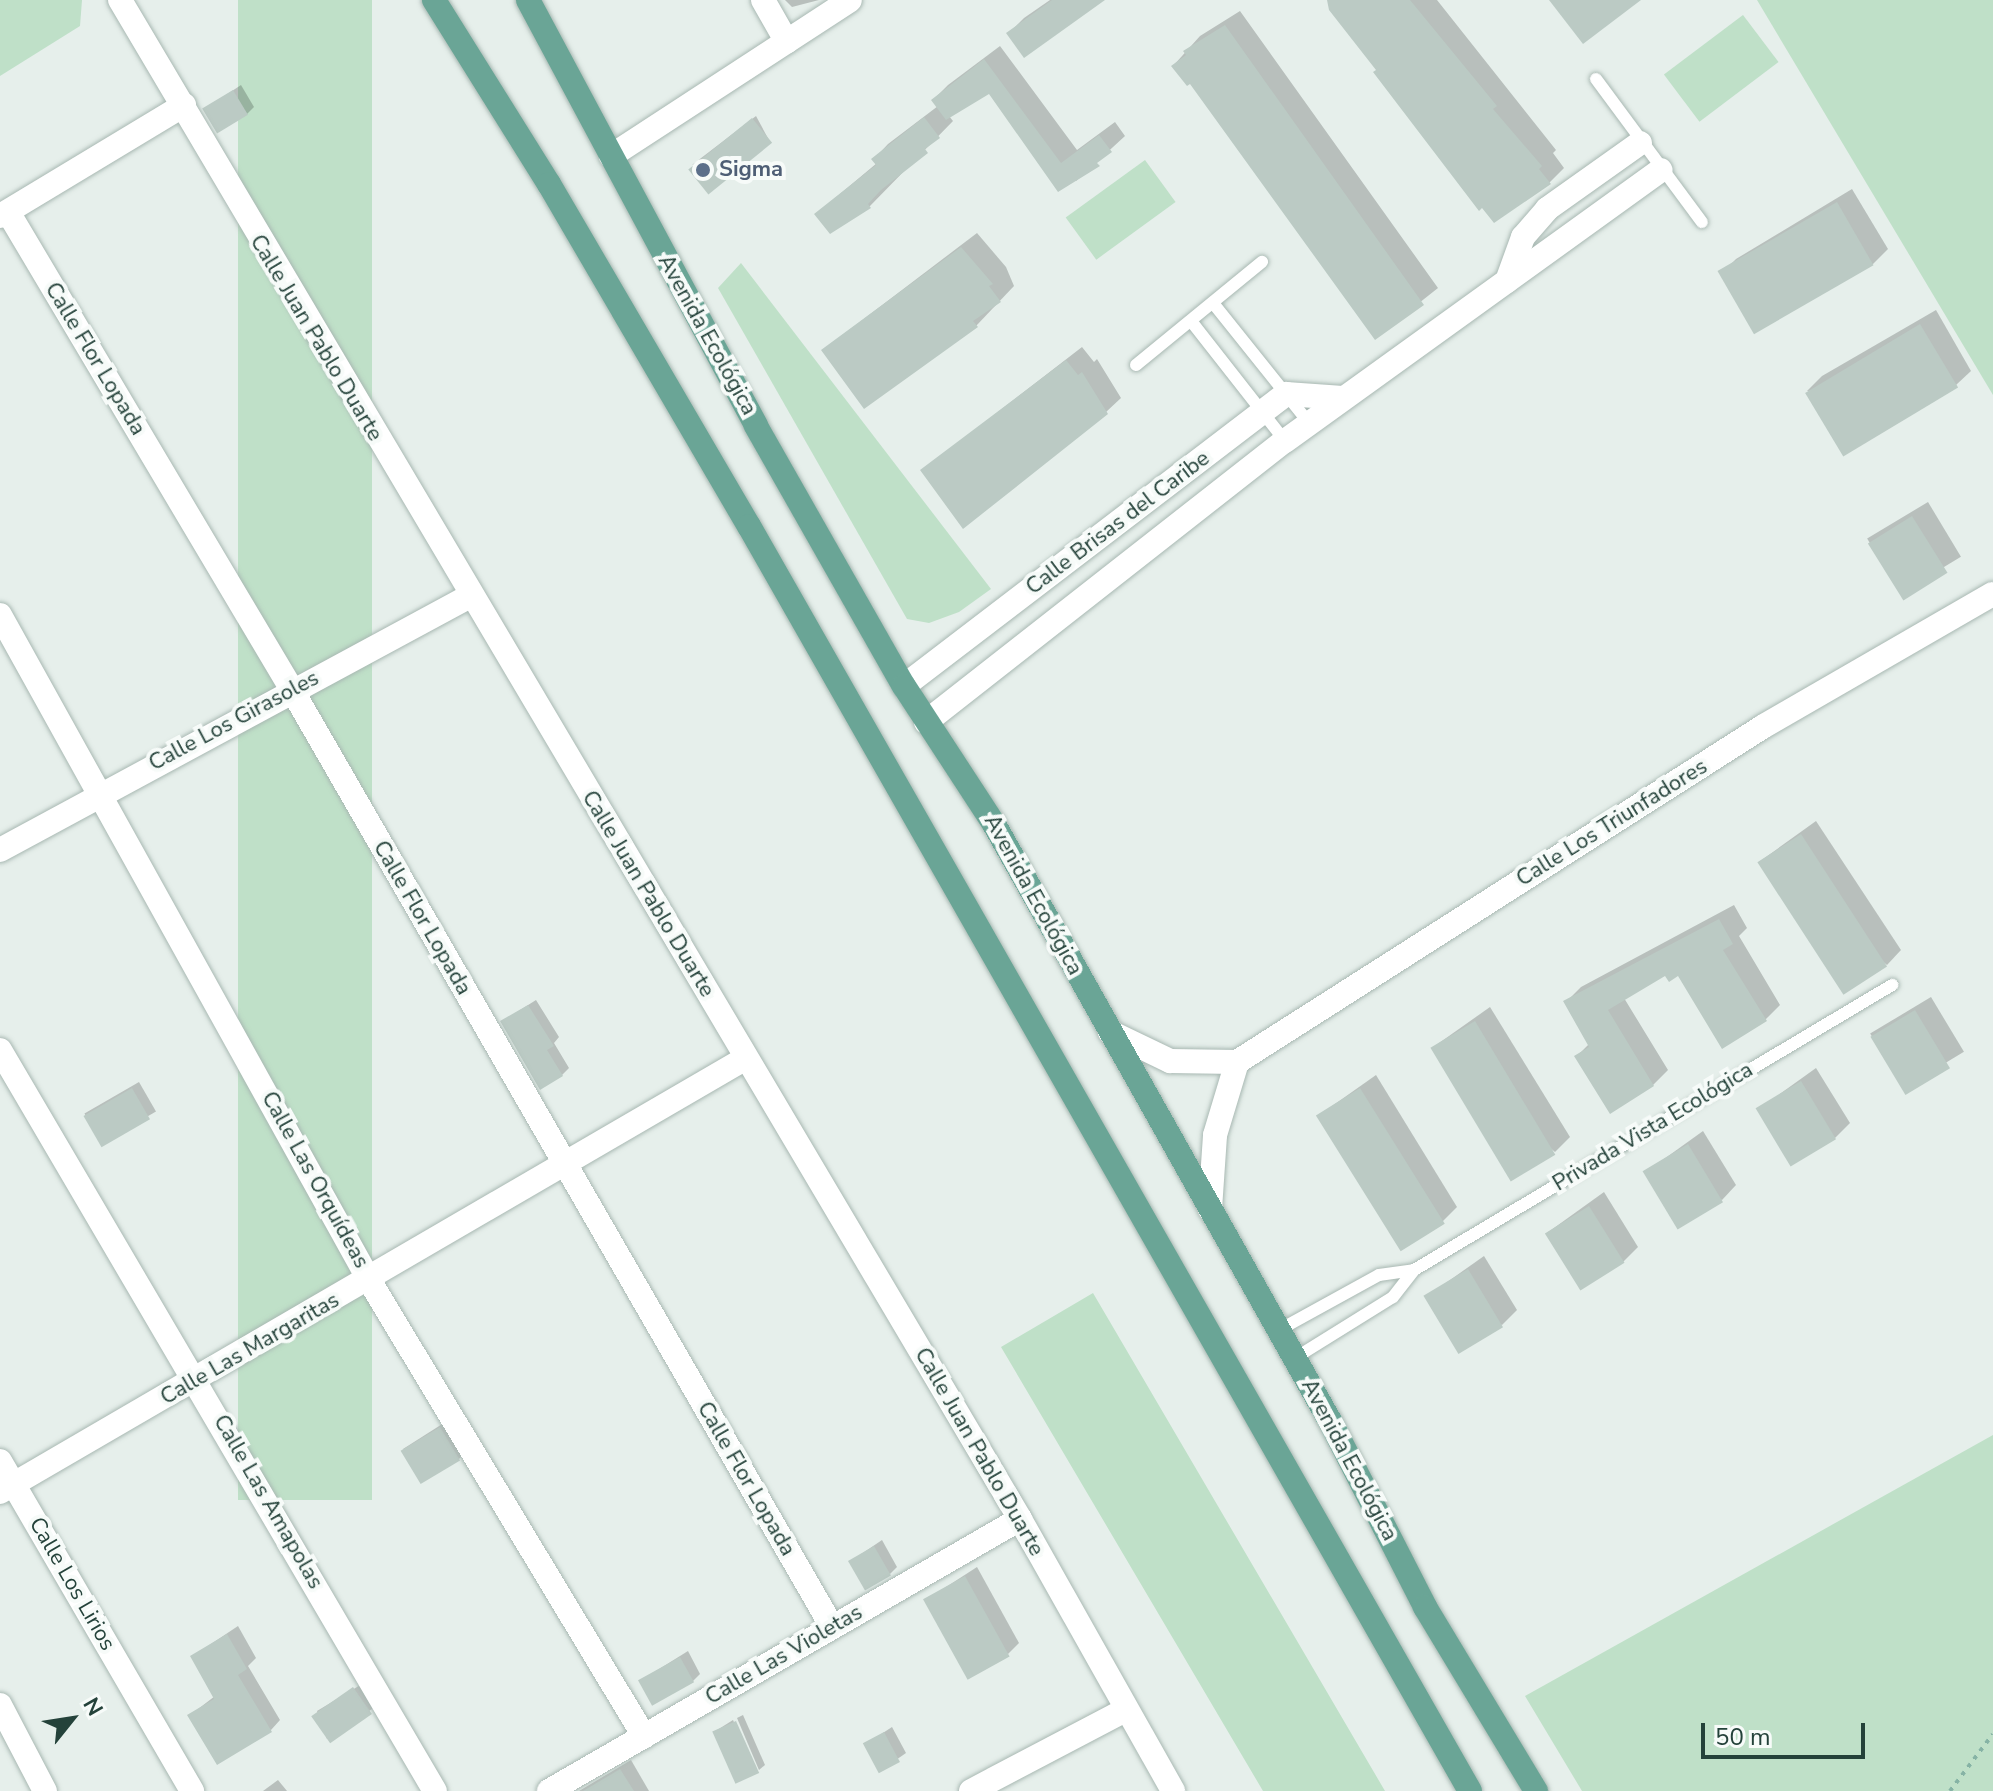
<!DOCTYPE html>
<meta charset="utf-8">
<style>
body{margin:0}
#map{position:relative;width:1993px;height:1791px;overflow:hidden;background:#e6efeb;font-family:"Nunito Sans",sans-serif}
div>[style]{position:absolute}
.green>*{inset:0;background:#bfe0c8;transform-origin:0 0}
.shadow>*{inset:0;background:#0003;transform-origin:0 0}
.building>*{inset:0;background:#bbcac4;transform-origin:0 0}
.path>*{height:4px;margin-top:-2px;transform-origin:0;background:repeating-linear-gradient(90deg,#86b3a5 0 4px,transparent 0 10px)}
.roads{filter:drop-shadow(0 0 2px #a8b8b2) drop-shadow(0 0 2px #a8b8b2)}
.lane>*{height:12px;margin:-6px;padding:0 6px;transform-origin:6px;border-radius:6px;background:#fff}
.street>*{height:24px;margin:-12px;padding:0 12px;transform-origin:12px;border-radius:12px;background:#fff}
.primary>*{height:24px;margin:-12px;padding:0 12px;transform-origin:12px;border-radius:12px;background:#6aa596}
.dots>*{width:22px;height:22px;translate:-50% -50%;box-sizing:border-box;border:4px solid #f7fbf9;border-radius:50%}
span{translate:-50% -50%;white-space:nowrap;text-align:center;line-height:1.15;-webkit-text-stroke:8px #f7fbf9;paint-order:stroke}
.service-label{font-size:22px;color:#4e5e75;font-weight:700}
.left{translate:0 -50%;text-align:left}
.street-label{font-size:22px;color:#24423a}
.north{position:absolute;left:32px;top:1679px;width:80px;height:80px;-webkit-text-stroke:6px #f7fbf9;paint-order:stroke;rotate:60deg;font-size:22px;font-weight:700;line-height:32px;text-align:center;color:#24423a}
.north::after{content:'';display:block;margin:auto;width:28px;height:36px;background:#24423a;clip-path:polygon(50% 0,100% 100%,50% 72%,0 100%)}
.scale{position:absolute;left:1701px;top:1723px;width:164px;height:36px;box-sizing:border-box;border:4px solid #24423a;border-top:0;padding-left:10px;font-size:24px;line-height:28px;white-space:nowrap;color:#24423a;-webkit-text-stroke:6px #f7fbf9;paint-order:stroke}
</style>
<div id="map">
<div class="green">
<div style="clip-path:polygon(0 0,82px 0,80px 26px,0 76px)"></div>
<div style="left:238px;top:0;width:134px;height:1500px"></div>
<div style="clip-path:polygon(1757px 0,1993px 0,1993px 395px)"></div>
<div style="left:1743px;top:15px;width:59px;height:99px;rotate:53deg"></div>
<div style="left:1145px;top:160px;width:52px;height:98px;rotate:54deg"></div>
<div style="clip-path:polygon(741px 263px,991px 589px,959px 612px,929px 623px,907px 619px,718px 288px)"></div>
<div style="clip-path:polygon(1093px 1293px,1385px 1791px,1386px 1791px,1263px 1791px,1001px 1347px)"></div>
<div style="clip-path:polygon(1993px 1435px,1993px 1791px,1582px 1791px,1525px 1696px)"></div>
</div>
<div class="shadow">
<div style="clip-path:polygon(785px 0,819px 0,792px 7px)"></div>
<div style="clip-path:polygon(1050px 0,1101px 0,1009px 33px,1024px 18px)"></div>
<div style="clip-path:polygon(1329px 0,1437px 0,1556px 150px,1553px 153px,1564px 168px,1549px 183px,1378px 69px)"></div>
<div style="clip-path:polygon(1240px 11px,1438px 288px,1376px 337px,1191px 81px,1173px 66px,1200px 36px)"></div>
<div style="clip-path:polygon(1000px 46px,1077px 150px,1115px 122px,1125px 136px,1076px 181px,989px 91px,949px 116px,953px 121px,870px 206px,831px 232px,816px 214px,877px 163px,874px 159px,888px 144px,938px 106px,933px 100px,948px 85px)"></div>
<div style="clip-path:polygon(241px 85px,254px 107px,247px 114px,205px 109px)"></div>
<div style="clip-path:polygon(756px 116px,770px 142px,692px 165px)"></div>
<div style="clip-path:polygon(1852px 189px,1888px 249px,1873px 264px,1721px 274px,1736px 259px)"></div>
<div style="clip-path:polygon(977px 233px,1006px 267px,1014px 286px,976px 326px,823px 350px)"></div>
<div style="clip-path:polygon(1936px 310px,1971px 371px,1956px 385px,1807px 391px,1822px 376px)"></div>
<div style="clip-path:polygon(1082px 347px,1094px 362px,1097px 359px,1121px 398px,1106px 412px,923px 470px)"></div>
<div style="left:1928px;top:502px;width:64px;height:71px;rotate:59deg"></div>
<div style="clip-path:polygon(1816px 821px,1901px 950px,1887px 965px,1759px 862px)"></div>
<div style="clip-path:polygon(1734px 905px,1747px 928px,1739px 936px,1780px 1005px,1765px 1020px,1678px 974px,1666px 973px,1624px 998px,1668px 1070px,1653px 1085px,1577px 1056px,1590px 1043px,1566px 1002px,1581px 987px)"></div>
<div style="left:1931px;top:997px;width:64px;height:71px;rotate:59deg"></div>
<div style="clip-path:polygon(536px 1000px,559px 1037px,554px 1043px,569px 1068px,562px 1075px,503px 1021px)"></div>
<div style="clip-path:polygon(1490px 1007px,1570px 1137px,1555px 1152px,1432px 1048px)"></div>
<div style="clip-path:polygon(1816px 1068px,1850px 1123px,1835px 1138px,1759px 1109px)"></div>
<div style="clip-path:polygon(1376px 1075px,1457px 1207px,1442px 1222px,1318px 1116px)"></div>
<div style="left:139px;top:1082px;width:34px;height:63px;rotate:60deg"></div>
<div style="clip-path:polygon(1703px 1131px,1736px 1185px,1722px 1200px,1646px 1172px)"></div>
<div style="clip-path:polygon(1604px 1192px,1638px 1247px,1623px 1262px,1547px 1233px)"></div>
<div style="clip-path:polygon(1484px 1256px,1517px 1310px,1502px 1325px,1426px 1297px)"></div>
<div style="clip-path:polygon(447px 1421px,466px 1452px,459px 1459px,403px 1449px)"></div>
<div style="clip-path:polygon(882px 1540px,897px 1567px,890px 1574px,851px 1561px)"></div>
<div style="clip-path:polygon(977px 1567px,1019px 1643px,1008px 1654px,926px 1600px)"></div>
<div style="clip-path:polygon(238px 1626px,256px 1658px,248px 1666px,280px 1720px,271px 1730px,189px 1716px,215px 1696px,193px 1656px)"></div>
<div style="clip-path:polygon(688px 1651px,700px 1674px,693px 1681px,640px 1681px)"></div>
<div style="clip-path:polygon(362px 1684px,378px 1705px,327px 1739px,317px 1711px)"></div>
<div style="clip-path:polygon(743px 1715px,765px 1765px,759px 1770px,737px 1718px)"></div>
<div style="clip-path:polygon(733px 1720px,756px 1771px,714px 1732px)"></div>
<div style="clip-path:polygon(892px 1727px,906px 1753px,880px 1771px,866px 1744px)"></div>
<div style="clip-path:polygon(631px 1760px,649px 1791px,579px 1791px)"></div>
<div style="clip-path:polygon(278px 1780px,287px 1791px,263px 1791px)"></div>
</div>
<div class="building">
<div style="clip-path:polygon(1052px 0,1105px 0,1024px 58px,1006px 33px)"></div>
<div style="clip-path:polygon(1327px 0,1410px 0,1497px 106px,1493px 109px,1542px 166px,1539px 169px,1551px 184px,1494px 223px,1482px 208px,1479px 211px,1373px 72px,1376px 70px,1329px 10px)"></div>
<div style="clip-path:polygon(1549px 0,1641px 0,1583px 44px)"></div>
<div style="clip-path:polygon(1225px 25px,1424px 305px,1375px 340px,1190px 84px,1187px 86px,1171px 66px,1186px 55px,1183px 51px)"></div>
<div style="clip-path:polygon(984px 59px,1061px 163px,1099px 135px,1112px 152px,1097px 163px,1100px 166px,1058px 192px,989px 94px,946px 120px,931px 100px)"></div>
<div style="left:233px;top:90px;width:29px;height:36px;rotate:59deg"></div>
<div style="clip-path:polygon(924px 117px,940px 138px,925px 149px,928px 153px,881px 190px,868px 204px,871px 208px,830px 234px,814px 214px,876px 165px,871px 159px)"></div>
<div style="left:752px;top:118px;width:32px;height:82px;rotate:51deg"></div>
<div style="left:1837px;top:202px;width:73px;height:138px;rotate:60deg"></div>
<div style="clip-path:polygon(961px 247px,993px 284px,989px 286px,1001px 302px,973px 321px,978px 327px,864px 409px,821px 350px)"></div>
<div style="left:1920px;top:324px;width:74px;height:134px;rotate:59deg"></div>
<div style="clip-path:polygon(1066px 360px,1078px 375px,1082px 372px,1108px 414px,963px 529px,920px 470px)"></div>
<div style="left:1912px;top:516px;width:67px;height:52px;rotate:58deg"></div>
<div style="left:1801px;top:834px;width:158px;height:52px;rotate:57deg"></div>
<div style="clip-path:polygon(1719px 919px,1733px 944px,1723px 950px,1767px 1021px,1722px 1049px,1678px 976px,1669px 982px,1665px 976px,1608px 1010px,1654px 1086px,1610px 1114px,1574px 1056px,1589px 1047px,1563px 1001px)"></div>
<div style="clip-path:polygon(528px 1005px,554px 1046px,547px 1050px,563px 1076px,540px 1090px,500px 1021px)"></div>
<div style="left:1915px;top:1010px;width:68px;height:52px;rotate:59deg"></div>
<div style="left:1475px;top:1021px;width:156px;height:52px;rotate:59deg"></div>
<div style="left:1801px;top:1081px;width:68px;height:53px;rotate:59deg"></div>
<div style="left:132px;top:1088px;width:36px;height:56px;rotate:60deg"></div>
<div style="left:1360px;top:1088px;width:160px;height:52px;rotate:58deg"></div>
<div style="left:1688px;top:1144px;width:68px;height:53px;rotate:59deg"></div>
<div style="left:1589px;top:1206px;width:67px;height:52px;rotate:58deg"></div>
<div style="left:1468px;top:1269px;width:68px;height:52px;rotate:59deg"></div>
<div style="left:440px;top:1427px;width:39px;height:46px;rotate:59deg"></div>
<div style="left:874px;top:1546px;width:34px;height:30px;rotate:60deg"></div>
<div style="left:965px;top:1576px;width:92px;height:48px;rotate:61deg"></div>
<div style="clip-path:polygon(227px 1634px,247px 1669px,238px 1675px,272px 1732px,217px 1765px,187px 1715px,214px 1699px,190px 1656px)"></div>
<div style="left:680px;top:1657px;width:29px;height:48px;rotate:61deg"></div>
<div style="left:353px;top:1687px;width:33px;height:51px;rotate:55deg"></div>
<div style="left:736px;top:1721px;width:57px;height:26px;rotate:66deg"></div>
<div style="left:884px;top:1732px;width:34px;height:24px;rotate:62deg"></div>
<div style="clip-path:polygon(620px 1769px,634px 1791px,583px 1791px)"></div>
</div>
<div class="path">
<div style="left:1950px;top:1791px;width:71px;rotate:-53deg"></div>
</div>
<div class="roads">
<div class="lane">
<div style="left:1596px;top:79px;width:178px;rotate:53.5deg"></div>
<div style="left:1213px;top:303px;width:154px;rotate:51.3deg"></div>
<div style="left:1191px;top:321px;width:152px;rotate:51.9deg"></div>
<div style="left:1136px;top:365px;width:163px;rotate:-39.3deg"></div>
<div style="left:1279px;top:1330px;width:114px;rotate:-28.8deg"></div>
<div style="left:1379px;top:1275px;width:35px;rotate:-8deg"></div>
<div style="left:1414px;top:1270px;width:557px;rotate:-30.8deg"></div>
<div style="left:1295px;top:1358px;width:115px;rotate:-31.9deg"></div>
<div style="left:1393px;top:1297px;width:34px;rotate:-52deg"></div>
</div>
<div class="street">
<div style="left:120px;top:0;width:1766px;rotate:59.35deg"></div>
<div style="left:1020px;top:1519px;width:312px;rotate:60.6deg"></div>
<div style="left:763px;top:0;width:48px;rotate:60.3deg"></div>
<div style="left:611px;top:156px;width:285px;rotate:-33.1deg"></div>
<div style="left:8px;top:212px;width:556px;rotate:59.28deg"></div>
<div style="left:292px;top:690px;width:1081px;rotate:60.04deg"></div>
<div style="left:0;top:216px;width:215px;rotate:-31.1deg"></div>
<div style="left:1507px;top:281px;width:47px;rotate:-70deg"></div>
<div style="left:1523px;top:237px;width:37px;rotate:-49deg"></div>
<div style="left:1547px;top:209px;width:114px;rotate:-35.4deg"></div>
<div style="left:0;top:615px;width:761px;rotate:60.97deg"></div>
<div style="left:369px;top:1280px;width:533px;rotate:58.91deg"></div>
<div style="left:904px;top:686px;width:481px;rotate:-37.4deg"></div>
<div style="left:1286px;top:394px;width:57px;rotate:4deg"></div>
<div style="left:926px;top:722px;width:456px;rotate:-38.1deg"></div>
<div style="left:1285px;top:441px;width:463px;rotate:-35.8deg"></div>
<div style="left:0;top:850px;width:534px;rotate:-28.39deg"></div>
<div style="left:1110px;top:1032px;width:67px;rotate:25.8deg"></div>
<div style="left:1170px;top:1061px;width:67px;rotate:0.9deg"></div>
<div style="left:1237px;top:1062px;width:625px;rotate:-32.52deg"></div>
<div style="left:1764px;top:726px;width:264px;rotate:-30deg"></div>
<div style="left:0;top:1050px;width:859px;rotate:59.59deg"></div>
<div style="left:1210px;top:1209px;width:74px;rotate:-86.1deg"></div>
<div style="left:1215px;top:1135px;width:76px;rotate:-73.2deg"></div>
<div style="left:0;top:1461px;width:382px;rotate:59.8deg"></div>
<div style="left:0;top:1492px;width:863px;rotate:-30.19deg"></div>
<div style="left:0;top:1705px;width:97px;rotate:62.4deg"></div>
<div style="left:549px;top:1791px;width:544px;rotate:-30.01deg"></div>
<div style="left:971px;top:1791px;width:174px;rotate:-27.7deg"></div>
</div>
<div class="primary">
<div style="left:434px;top:0;width:217px;rotate:58deg"></div>
<div style="left:549px;top:184px;width:396px;rotate:59.7deg"></div>
<div style="left:749px;top:526px;width:1456px;rotate:60.32deg"></div>
<div style="left:528px;top:0;width:483px;rotate:61.8deg"></div>
<div style="left:756px;top:426px;width:299px;rotate:60.4deg"></div>
<div style="left:904px;top:686px;width:165px;rotate:56.9deg"></div>
<div style="left:994px;top:824px;width:685px;rotate:60.63deg"></div>
<div style="left:1330px;top:1421px;width:209px;rotate:62.9deg"></div>
<div style="left:1425px;top:1607px;width:215px;rotate:58.9deg"></div>
</div>
</div>
<div class="dots">
<div style="left:703px;top:170px;background:#5c6f8a"></div>
</div>
<div class="service-label">
<span class="left" style="left:719px;top:170px">Sigma</span>
</div>
<div class="street-label">
<span style="left:707px;top:335px;rotate:61deg">Avenida Ecológica</span>
<span style="left:316px;top:338px;rotate:59deg">Calle Juan Pablo Duarte</span>
<span style="left:95px;top:359px;rotate:59deg">Calle Flor Lopada</span>
<span style="left:1118px;top:523px;rotate:-37deg">Calle Brisas del Caribe</span>
<span style="left:234px;top:721px;rotate:-28deg">Calle Los Girasoles</span>
<span style="left:1612px;top:823px;rotate:-32deg">Calle Los Triunfadores</span>
<span style="left:648px;top:894px;rotate:59deg">Calle Juan Pablo Duarte</span>
<span style="left:1033px;top:895px;rotate:61deg">Avenida Ecológica</span>
<span style="left:422px;top:918px;rotate:60deg">Calle Flor Lopada</span>
<span style="left:1653px;top:1127px;rotate:-31deg">Privada Vista Ecológica</span>
<span style="left:315px;top:1180px;rotate:61deg">Calle Las Orquídeas</span>
<span style="left:250px;top:1349px;rotate:-30deg">Calle Las Margaritas</span>
<span style="left:979px;top:1452px;rotate:60deg">Calle Juan Pablo Duarte</span>
<span style="left:1349px;top:1460px;rotate:62deg">Avenida Ecológica</span>
<span style="left:746px;top:1479px;rotate:60deg">Calle Flor Lopada</span>
<span style="left:268px;top:1502px;rotate:60deg">Calle Las Amapolas</span>
<span style="left:72px;top:1584px;rotate:60deg">Calle Los Lirios</span>
<span style="left:784px;top:1655px;rotate:-30deg">Calle Las Violetas</span>
</div>
<div class="north">N</div>
<div class="scale">50 m</div>
</div>
